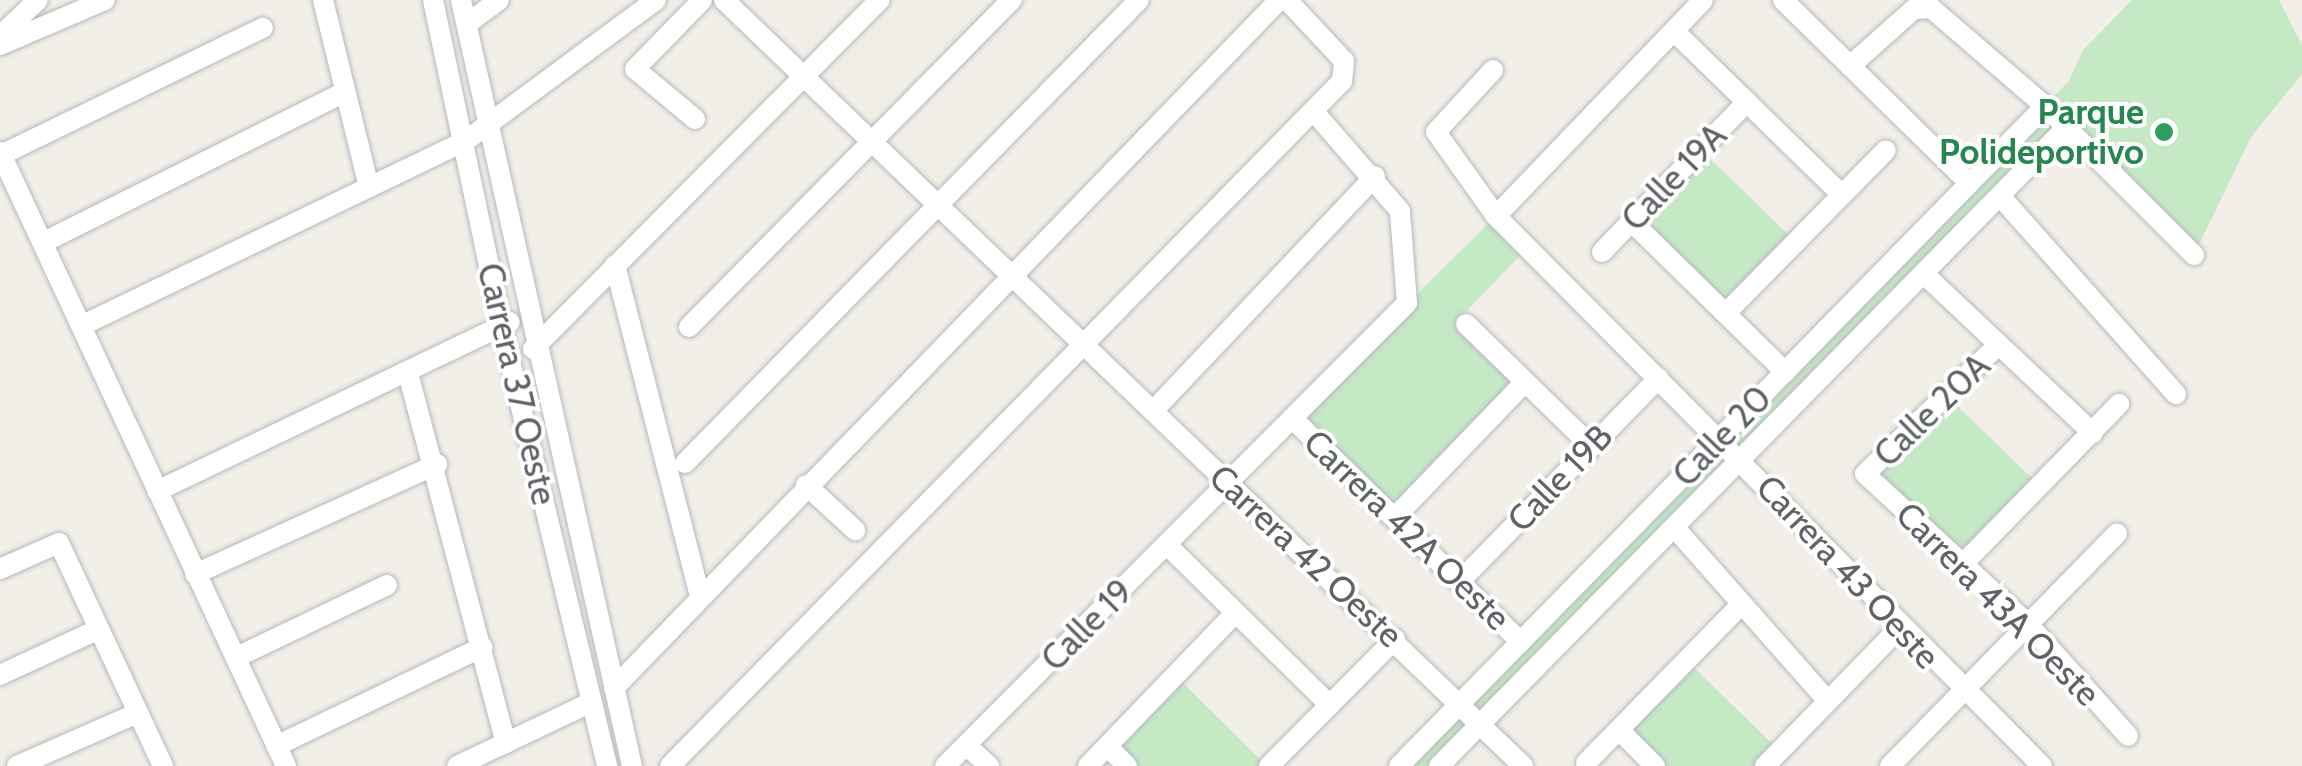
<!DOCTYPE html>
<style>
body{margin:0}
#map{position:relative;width:2302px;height:766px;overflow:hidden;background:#f1efe8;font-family:Cabin,sans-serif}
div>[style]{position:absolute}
.green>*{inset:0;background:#c5e8c5;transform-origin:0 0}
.roads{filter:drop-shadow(0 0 2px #b5b8bc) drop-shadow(0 0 2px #b5b8bc)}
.minor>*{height:20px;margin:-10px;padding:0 10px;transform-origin:10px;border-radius:10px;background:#fff}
.dots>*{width:28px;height:28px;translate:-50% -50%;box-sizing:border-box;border:5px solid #fff;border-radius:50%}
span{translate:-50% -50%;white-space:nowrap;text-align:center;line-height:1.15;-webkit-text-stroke:8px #fff;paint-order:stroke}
.leisure-label{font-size:35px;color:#27864d;font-weight:700}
.right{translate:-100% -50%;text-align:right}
.street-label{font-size:35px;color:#5f6368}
</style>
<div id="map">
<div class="green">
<div style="clip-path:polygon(2132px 0,2279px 0,2302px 45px,2302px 74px,2251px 137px,2194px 255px,2068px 128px,1439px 766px,1399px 766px,2069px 81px,2083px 50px)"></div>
<div style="left:1701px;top:150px;width:132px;height:100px;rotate:44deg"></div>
<div style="clip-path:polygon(1496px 216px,1528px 247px,1460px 318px,1525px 382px,1397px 515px,1292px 418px)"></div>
<div style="left:1947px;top:396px;width:132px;height:113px;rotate:44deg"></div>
<div style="clip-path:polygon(1687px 661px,1780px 751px,1765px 766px,1655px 766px,1619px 730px)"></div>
<div style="clip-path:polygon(1177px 677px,1267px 766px,1127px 766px,1110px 749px)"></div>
</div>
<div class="roads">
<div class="minor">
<div style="left:323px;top:0;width:193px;rotate:76.2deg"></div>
<div style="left:433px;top:0;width:335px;rotate:78.1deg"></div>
<div style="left:502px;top:328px;width:450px;rotate:76.5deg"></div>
<div style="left:461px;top:0;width:785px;rotate:77.42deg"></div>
<div style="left:724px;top:0;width:1107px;rotate:43.79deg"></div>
<div style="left:1783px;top:0;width:261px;rotate:44.5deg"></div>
<div style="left:467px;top:24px;width:40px;rotate:-37deg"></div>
<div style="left:1674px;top:31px;width:235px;rotate:44.3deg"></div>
<div style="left:0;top:36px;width:52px;rotate:-43.5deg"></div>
<div style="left:0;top:45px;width:114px;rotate:-23.2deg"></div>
<div style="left:1850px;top:66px;width:86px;rotate:-41.7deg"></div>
<div style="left:1914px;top:9px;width:17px;rotate:-3deg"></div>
<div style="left:1931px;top:8px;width:150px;rotate:40.7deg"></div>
<div style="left:2045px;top:106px;width:211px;rotate:45deg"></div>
<div style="left:1493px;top:70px;width:84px;rotate:132.6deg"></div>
<div style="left:1436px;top:132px;width:103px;rotate:54.5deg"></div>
<div style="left:1496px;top:216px;width:775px;rotate:45.21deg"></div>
<div style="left:695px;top:119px;width:78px;rotate:-140.2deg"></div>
<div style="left:635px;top:69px;width:96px;rotate:-45.8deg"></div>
<div style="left:0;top:152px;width:677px;rotate:65.02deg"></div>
<div style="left:1px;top:155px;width:291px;rotate:-25.9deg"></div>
<div style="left:2000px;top:196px;width:265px;rotate:48.4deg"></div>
<div style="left:1496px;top:216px;width:299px;rotate:-46.2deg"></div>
<div style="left:1631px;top:221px;width:216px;rotate:44.4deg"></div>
<div style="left:46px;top:241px;width:334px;rotate:-26.5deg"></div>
<div style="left:1602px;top:252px;width:209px;rotate:-46deg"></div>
<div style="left:615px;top:265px;width:343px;rotate:75.6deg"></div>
<div style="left:1924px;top:274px;width:232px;rotate:43.3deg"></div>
<div style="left:1726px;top:313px;width:228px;rotate:-45.5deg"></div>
<div style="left:85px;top:324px;width:420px;rotate:-25.7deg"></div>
<div style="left:464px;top:142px;width:239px;rotate:-36.5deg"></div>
<div style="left:1466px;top:324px;width:175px;rotate:44.3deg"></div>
<div style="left:689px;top:327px;width:460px;rotate:-45.4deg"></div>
<div style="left:1998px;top:345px;width:185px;rotate:135.9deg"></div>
<div style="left:1865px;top:474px;width:222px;rotate:42.6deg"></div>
<div style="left:2028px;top:624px;width:150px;rotate:48.2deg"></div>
<div style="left:533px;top:349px;width:492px;rotate:-45.2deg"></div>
<div style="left:408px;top:373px;width:383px;rotate:75.2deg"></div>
<div style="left:1153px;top:411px;width:323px;rotate:-46.6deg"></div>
<div style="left:1292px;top:418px;width:320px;rotate:44.4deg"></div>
<div style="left:685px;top:463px;width:648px;rotate:-45.56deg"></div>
<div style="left:806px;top:485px;width:67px;rotate:42.6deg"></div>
<div style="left:157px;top:491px;width:391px;rotate:-25.6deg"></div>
<div style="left:1397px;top:515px;width:185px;rotate:-46.1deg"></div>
<div style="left:1674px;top:527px;width:232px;rotate:48.5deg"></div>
<div style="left:1167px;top:545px;width:228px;rotate:44.5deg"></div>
<div style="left:1960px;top:567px;width:228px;rotate:-45.7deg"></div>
<div style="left:0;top:569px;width:64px;rotate:-23.8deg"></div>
<div style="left:59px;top:543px;width:246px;rotate:65deg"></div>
<div style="left:195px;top:574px;width:266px;rotate:-24.4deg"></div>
<div style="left:1462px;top:579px;width:281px;rotate:-45.6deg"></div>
<div style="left:239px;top:656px;width:164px;rotate:-25.6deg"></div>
<div style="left:0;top:675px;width:109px;rotate:-24.9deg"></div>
<div style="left:614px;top:688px;width:957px;rotate:-45.97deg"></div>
<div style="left:1619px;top:730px;width:51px;rotate:45deg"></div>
<div style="left:276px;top:746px;width:229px;rotate:-25.6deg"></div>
<div style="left:967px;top:746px;width:30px;rotate:42deg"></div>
<div style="left:1110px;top:749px;width:24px;rotate:45deg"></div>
<div style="left:1586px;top:763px;width:220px;rotate:-45.6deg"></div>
<div style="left:17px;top:766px;width:132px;rotate:-23.7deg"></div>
<div style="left:457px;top:766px;width:149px;rotate:-25.4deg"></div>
<div style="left:670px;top:766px;width:960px;rotate:-45.55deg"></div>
<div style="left:1342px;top:81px;width:20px;rotate:-84deg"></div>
<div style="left:1344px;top:61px;width:83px;rotate:-133.1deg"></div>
<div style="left:945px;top:766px;width:654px;rotate:-45.06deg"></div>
<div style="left:1407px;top:303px;width:92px;rotate:-94.4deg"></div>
<div style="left:1400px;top:211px;width:130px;rotate:-130.9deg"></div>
<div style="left:1088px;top:766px;width:212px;rotate:-46.1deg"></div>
<div style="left:1269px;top:766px;width:179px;rotate:-45.2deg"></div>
<div style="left:1399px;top:766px;width:924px;rotate:-45.61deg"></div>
<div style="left:1439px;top:766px;width:896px;rotate:-45.5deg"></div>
<div style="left:1765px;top:766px;width:192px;rotate:-45.8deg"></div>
<div style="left:1890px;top:766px;width:325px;rotate:-45.7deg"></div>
</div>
</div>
<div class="dots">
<div style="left:2164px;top:132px;background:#2e9e5b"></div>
</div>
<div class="leisure-label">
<span class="right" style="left:2144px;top:132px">Parque<br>Polideportivo</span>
</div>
<div class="street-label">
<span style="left:1674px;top:177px;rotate:-46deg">Calle 19A</span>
<span style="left:517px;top:384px;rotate:77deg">Carrera 37 Oeste</span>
<span style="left:1932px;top:410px;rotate:-44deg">Calle 20A</span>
<span style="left:1722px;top:436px;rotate:-46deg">Calle 20</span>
<span style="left:1560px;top:478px;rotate:-46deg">Calle 19B</span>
<span style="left:1407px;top:530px;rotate:44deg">Carrera 42A Oeste</span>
<span style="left:1306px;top:556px;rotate:43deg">Carrera 42 Oeste</span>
<span style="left:1848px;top:572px;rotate:47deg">Carrera 43 Oeste</span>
<span style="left:1998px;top:604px;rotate:45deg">Carrera 43A Oeste</span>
<span style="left:1087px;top:625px;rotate:-45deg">Calle 19</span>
</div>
</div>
